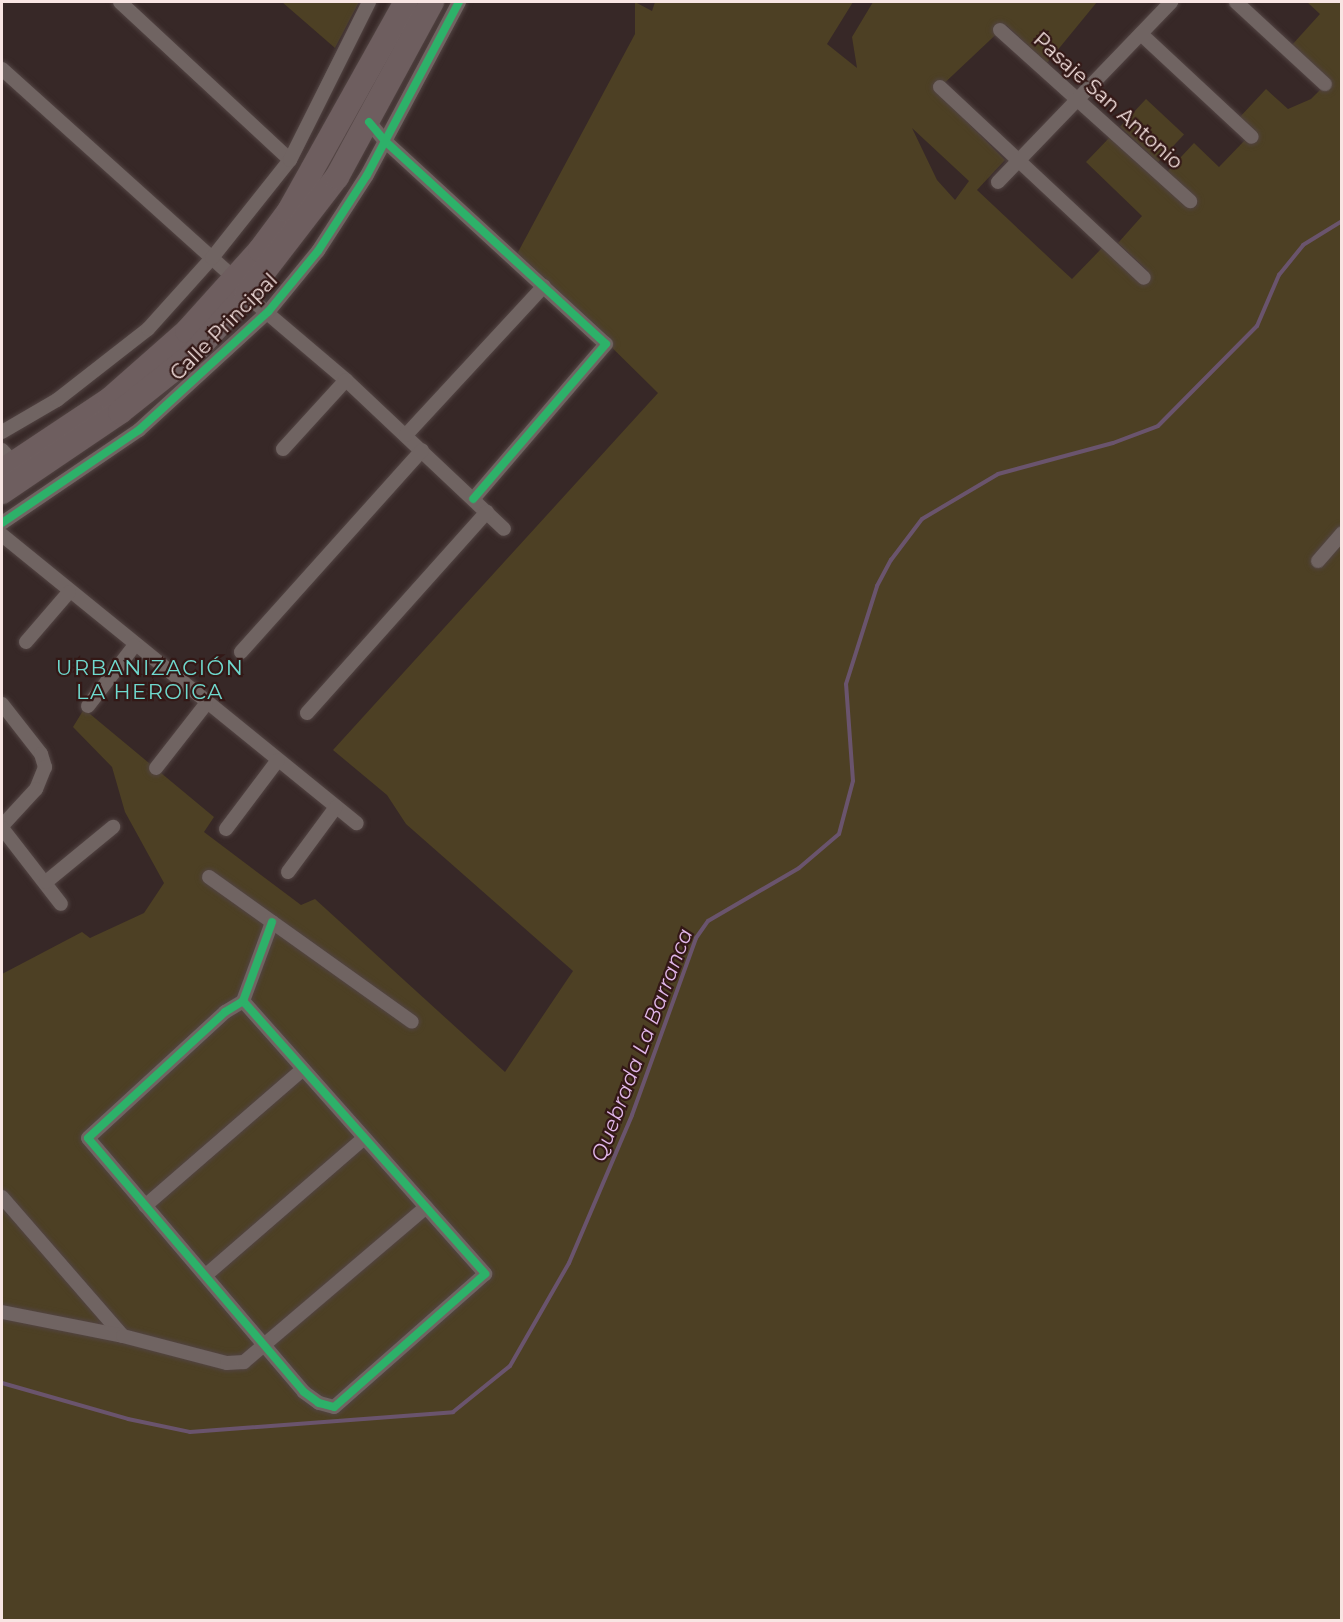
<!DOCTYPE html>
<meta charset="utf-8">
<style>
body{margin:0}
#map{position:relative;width:1343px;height:1622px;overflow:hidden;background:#372827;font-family:Montserrat,sans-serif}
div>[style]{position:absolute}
.green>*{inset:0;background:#4d4024;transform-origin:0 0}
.stream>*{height:4px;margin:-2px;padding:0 2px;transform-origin:2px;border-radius:2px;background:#6a546d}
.roads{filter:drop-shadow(0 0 2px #524443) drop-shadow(0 0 2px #524443)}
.street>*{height:14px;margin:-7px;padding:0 7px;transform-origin:7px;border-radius:7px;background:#706462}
.highway>*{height:24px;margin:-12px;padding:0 12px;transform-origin:12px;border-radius:12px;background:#6e5e5f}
.cycleway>*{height:8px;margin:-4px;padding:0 4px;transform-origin:4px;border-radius:4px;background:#2db169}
span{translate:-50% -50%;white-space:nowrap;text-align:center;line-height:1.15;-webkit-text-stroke:4.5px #331816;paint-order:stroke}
.street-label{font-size:20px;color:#f8e5e3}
.neighbourhood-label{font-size:21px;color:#6fd9ce;letter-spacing:1.5px}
.water-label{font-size:21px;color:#e0b6e9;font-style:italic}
.frame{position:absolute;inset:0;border:3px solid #f8e5e3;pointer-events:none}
</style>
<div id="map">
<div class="green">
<div style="clip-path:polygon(282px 2px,359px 2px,335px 48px)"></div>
<div style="clip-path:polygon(evenodd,635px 2px,652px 11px,655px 2px,853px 2px,827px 44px,857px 68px,852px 37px,873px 2px,1097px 2px,1047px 63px,1006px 25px,936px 91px,1005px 160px,977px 190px,1060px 268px,1072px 279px,1102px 248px,1136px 279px,1144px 278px,1148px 271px,1118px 243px,1142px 216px,1086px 162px,1110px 137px,1186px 206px,1194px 196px,1167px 172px,1194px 143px,1219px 167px,1246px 139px,1239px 118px,1266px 89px,1288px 109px,1311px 99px,1329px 81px,1291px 46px,1320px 14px,1307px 2px,1341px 2px,1341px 1620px,2px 1620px,2px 974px,82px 932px,90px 938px,144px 913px,164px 883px,125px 812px,112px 767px,73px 727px,84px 709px,214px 817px,204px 832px,301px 905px,315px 899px,505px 1072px,573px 971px,406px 824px,387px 795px,333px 750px,658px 393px,517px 254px,635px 34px,635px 2px,912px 128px,969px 181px,955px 200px,937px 180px,912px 128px)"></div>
<div style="left:1146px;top:99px;width:52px;height:38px;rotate:43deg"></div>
</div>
<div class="stream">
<div style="left:2px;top:1383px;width:131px;rotate:15.9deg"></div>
<div style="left:128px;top:1419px;width:63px;rotate:11.8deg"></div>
<div style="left:190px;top:1432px;width:264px;rotate:-4.3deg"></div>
<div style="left:453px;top:1412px;width:73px;rotate:-38.9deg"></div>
<div style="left:510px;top:1366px;width:119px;rotate:-60.2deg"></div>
<div style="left:569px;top:1263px;width:161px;rotate:-66.9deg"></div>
<div style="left:632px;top:1115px;width:188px;rotate:-70.1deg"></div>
<div style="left:696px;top:938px;width:21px;rotate:-55deg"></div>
<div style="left:708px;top:921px;width:105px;rotate:-30.2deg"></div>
<div style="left:799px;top:868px;width:52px;rotate:-40.4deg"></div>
<div style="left:839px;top:834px;width:55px;rotate:-75.2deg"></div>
<div style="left:853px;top:781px;width:97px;rotate:-94.1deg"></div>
<div style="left:846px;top:684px;width:103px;rotate:-72.4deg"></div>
<div style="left:877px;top:586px;width:30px;rotate:-62deg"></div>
<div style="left:891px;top:560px;width:51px;rotate:-52.9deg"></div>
<div style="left:922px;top:519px;width:88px;rotate:-30.6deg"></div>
<div style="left:998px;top:474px;width:119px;rotate:-15.1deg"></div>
<div style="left:1113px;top:443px;width:48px;rotate:-20.7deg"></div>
<div style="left:1158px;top:426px;width:141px;rotate:-45.3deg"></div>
<div style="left:1257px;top:326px;width:56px;rotate:-66.7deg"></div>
<div style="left:1279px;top:275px;width:38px;rotate:-51deg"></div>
<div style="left:1303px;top:245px;width:46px;rotate:-31.6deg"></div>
</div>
<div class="roads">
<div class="street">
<div style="left:120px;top:2px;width:232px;rotate:42.9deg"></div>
<div style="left:1236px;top:2px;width:121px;rotate:42.7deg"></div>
<div style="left:1000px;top:30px;width:256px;rotate:42deg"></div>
<div style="left:1141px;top:34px;width:151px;rotate:42.9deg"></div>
<div style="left:2px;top:69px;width:312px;rotate:42deg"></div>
<div style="left:940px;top:87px;width:279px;rotate:43.1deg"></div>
<div style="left:369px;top:122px;width:25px;rotate:50deg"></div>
<div style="left:385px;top:141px;width:300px;rotate:42.6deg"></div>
<div style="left:606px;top:344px;width:204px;rotate:130.6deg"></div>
<div style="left:998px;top:182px;width:250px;rotate:-46.1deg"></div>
<div style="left:246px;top:295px;width:131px;rotate:40.4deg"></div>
<div style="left:346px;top:380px;width:217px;rotate:43.3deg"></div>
<div style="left:2px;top:432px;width:64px;rotate:-30.2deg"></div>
<div style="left:57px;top:400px;width:115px;rotate:-38deg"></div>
<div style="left:148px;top:329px;width:96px;rotate:-48deg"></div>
<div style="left:212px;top:258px;width:125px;rotate:-51.5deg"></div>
<div style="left:290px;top:160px;width:177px;rotate:-63.4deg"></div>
<div style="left:406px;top:435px;width:203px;rotate:-47.2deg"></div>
<div style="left:283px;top:449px;width:93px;rotate:-47.6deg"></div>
<div style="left:2px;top:450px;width:18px;rotate:47deg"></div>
<div style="left:2px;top:523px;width:166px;rotate:-34.2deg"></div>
<div style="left:139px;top:430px;width:175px;rotate:-42.5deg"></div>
<div style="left:268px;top:312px;width:79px;rotate:-50.7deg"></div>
<div style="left:318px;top:251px;width:90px;rotate:-57.2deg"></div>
<div style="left:367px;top:175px;width:196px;rotate:-62deg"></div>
<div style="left:2px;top:535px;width:457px;rotate:39.1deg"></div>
<div style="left:1318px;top:561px;width:37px;rotate:-49deg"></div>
<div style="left:26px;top:642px;width:66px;rotate:-49.3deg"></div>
<div style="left:241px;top:652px;width:271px;rotate:-48.1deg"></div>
<div style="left:2px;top:704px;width:63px;rotate:52deg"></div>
<div style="left:41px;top:754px;width:14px;rotate:73deg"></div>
<div style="left:45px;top:767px;width:24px;rotate:112deg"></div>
<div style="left:36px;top:789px;width:50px;rotate:132.6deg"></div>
<div style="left:88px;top:706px;width:76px;rotate:-52.5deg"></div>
<div style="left:307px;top:713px;width:270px;rotate:-48.2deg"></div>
<div style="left:156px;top:768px;width:81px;rotate:-52deg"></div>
<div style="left:2px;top:828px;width:96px;rotate:52.2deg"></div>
<div style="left:226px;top:829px;width:86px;rotate:-53deg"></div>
<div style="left:288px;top:872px;width:81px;rotate:-53.6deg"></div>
<div style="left:209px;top:877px;width:249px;rotate:35.5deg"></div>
<div style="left:46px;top:882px;width:87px;rotate:-39.4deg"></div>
<div style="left:243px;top:1001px;width:365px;rotate:48.4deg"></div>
<div style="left:485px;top:1274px;width:201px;rotate:138.6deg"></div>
<div style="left:334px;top:1407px;width:16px;rotate:-165deg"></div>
<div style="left:319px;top:1403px;width:19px;rotate:-144deg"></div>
<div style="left:304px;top:1392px;width:333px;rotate:-130.4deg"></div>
<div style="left:88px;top:1138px;width:186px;rotate:-42.6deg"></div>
<div style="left:225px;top:1012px;width:21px;rotate:-31deg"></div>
<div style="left:243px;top:1001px;width:84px;rotate:-69.8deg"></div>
<div style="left:2px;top:1197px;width:184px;rotate:49deg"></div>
<div style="left:145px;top:1206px;width:209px;rotate:-40.9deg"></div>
<div style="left:206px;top:1275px;width:209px;rotate:-40.9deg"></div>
<div style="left:2px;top:1312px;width:123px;rotate:11.2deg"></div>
<div style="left:123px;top:1336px;width:107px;rotate:14.6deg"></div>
<div style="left:227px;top:1363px;width:17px;rotate:-3deg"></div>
<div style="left:244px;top:1362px;width:239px;rotate:-40.4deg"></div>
</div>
<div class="highway">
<div style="left:2px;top:471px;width:130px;rotate:-33.7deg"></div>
<div style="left:110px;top:399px;width:103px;rotate:-41.4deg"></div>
<div style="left:187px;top:331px;width:109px;rotate:-48deg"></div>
<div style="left:260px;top:250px;width:49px;rotate:-53.4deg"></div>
<div style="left:289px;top:211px;width:240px;rotate:-60.8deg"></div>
<div style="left:2px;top:492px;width:143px;rotate:-34.1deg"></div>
<div style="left:120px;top:412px;width:92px;rotate:-38.4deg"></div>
<div style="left:192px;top:355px;width:81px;rotate:-48deg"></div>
<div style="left:246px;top:295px;width:149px;rotate:-52.4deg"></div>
<div style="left:337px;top:177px;width:199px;rotate:-61.5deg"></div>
</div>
</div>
<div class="cycleway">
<div style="left:369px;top:122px;width:25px;rotate:50deg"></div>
<div style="left:385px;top:141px;width:300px;rotate:42.6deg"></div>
<div style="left:606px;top:344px;width:204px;rotate:130.6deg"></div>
<div style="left:2px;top:523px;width:166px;rotate:-34.2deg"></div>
<div style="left:139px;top:430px;width:175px;rotate:-42.5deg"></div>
<div style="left:268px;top:312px;width:79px;rotate:-50.7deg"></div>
<div style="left:318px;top:251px;width:90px;rotate:-57.2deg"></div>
<div style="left:367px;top:175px;width:196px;rotate:-62deg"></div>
<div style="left:243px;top:1001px;width:365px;rotate:48.4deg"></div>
<div style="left:485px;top:1274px;width:201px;rotate:138.6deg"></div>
<div style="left:334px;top:1407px;width:16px;rotate:-165deg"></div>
<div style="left:319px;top:1403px;width:19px;rotate:-144deg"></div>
<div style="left:304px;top:1392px;width:333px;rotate:-130.4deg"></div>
<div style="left:88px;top:1138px;width:186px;rotate:-42.6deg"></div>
<div style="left:225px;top:1012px;width:21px;rotate:-31deg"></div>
<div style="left:243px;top:1001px;width:84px;rotate:-69.8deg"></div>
</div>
<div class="street-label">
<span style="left:1108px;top:101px;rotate:42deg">Pasaje San Antonio</span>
<span style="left:224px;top:327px;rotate:-45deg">Calle Principal</span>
</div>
<div class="neighbourhood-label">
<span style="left:150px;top:680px">URBANIZACIÓN<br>LA HEROICA</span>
</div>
<div class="water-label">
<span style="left:642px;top:1045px;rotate:-69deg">Quebrada La Barranca</span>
</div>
<div class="frame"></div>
</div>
